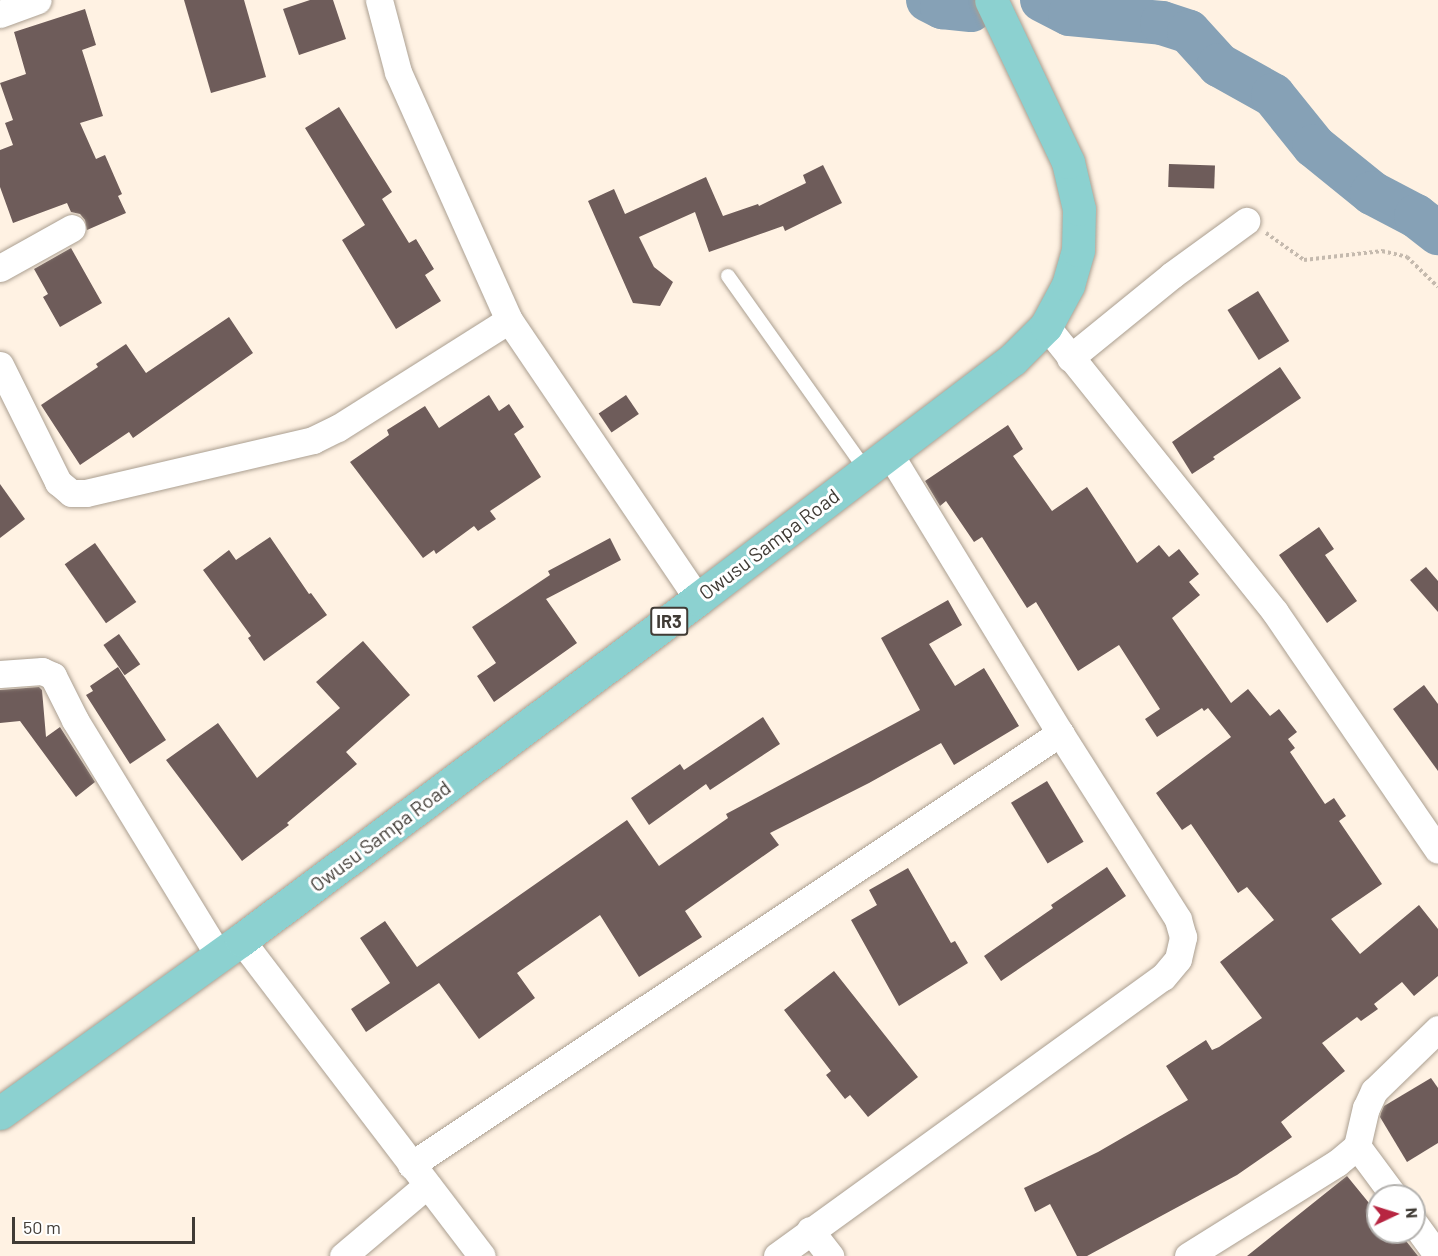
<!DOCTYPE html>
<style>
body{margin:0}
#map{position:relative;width:1438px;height:1256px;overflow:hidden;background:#fff2e3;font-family:Barlow,sans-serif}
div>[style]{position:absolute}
.river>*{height:44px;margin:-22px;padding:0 22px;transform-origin:22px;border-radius:22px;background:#86a1b6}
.building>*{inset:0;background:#6e5c5a;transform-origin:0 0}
.path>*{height:4px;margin-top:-2px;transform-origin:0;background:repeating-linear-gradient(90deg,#c5baae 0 3px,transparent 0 6px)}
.roads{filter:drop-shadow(0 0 2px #ab9f91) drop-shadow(0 0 2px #ab9f91)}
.service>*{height:14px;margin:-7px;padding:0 7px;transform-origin:7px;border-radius:7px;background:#fff}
.minor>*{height:27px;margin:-13.5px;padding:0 13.5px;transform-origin:13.5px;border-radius:13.5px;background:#fff}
.primary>*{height:33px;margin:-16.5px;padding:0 16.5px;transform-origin:16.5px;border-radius:16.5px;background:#8cd1d0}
span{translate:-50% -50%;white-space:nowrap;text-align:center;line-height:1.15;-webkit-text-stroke:6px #fff;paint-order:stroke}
.shield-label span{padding:2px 4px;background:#fff;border:2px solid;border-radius:4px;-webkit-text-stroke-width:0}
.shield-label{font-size:18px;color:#403b35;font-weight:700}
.street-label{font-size:20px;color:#403b35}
.north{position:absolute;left:1366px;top:1184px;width:60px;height:60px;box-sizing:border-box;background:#fff;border:2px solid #b3b1ae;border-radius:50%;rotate:86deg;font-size:16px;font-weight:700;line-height:24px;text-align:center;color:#403b35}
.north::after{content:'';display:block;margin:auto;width:21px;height:27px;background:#b72541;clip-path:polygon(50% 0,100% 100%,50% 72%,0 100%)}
.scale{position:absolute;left:12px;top:1217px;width:183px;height:27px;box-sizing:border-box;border:3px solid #403b35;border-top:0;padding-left:8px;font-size:18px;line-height:21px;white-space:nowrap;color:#403b35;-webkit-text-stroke:4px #fff;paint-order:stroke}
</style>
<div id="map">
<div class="river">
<div style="left:928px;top:0;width:16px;rotate:27deg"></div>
<div style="left:942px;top:7px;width:29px;rotate:6deg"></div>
<div style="left:1042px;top:0;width:31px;rotate:27deg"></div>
<div style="left:1070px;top:14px;width:92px;rotate:5.6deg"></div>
<div style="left:1162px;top:23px;width:28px;rotate:18deg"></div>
<div style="left:1189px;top:32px;width:45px;rotate:47.7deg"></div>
<div style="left:1219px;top:65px;width:62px;rotate:29.1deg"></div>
<div style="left:1273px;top:95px;width:65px;rotate:51.2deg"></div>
<div style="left:1314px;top:146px;width:75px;rotate:39deg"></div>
<div style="left:1372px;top:193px;width:50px;rotate:27.6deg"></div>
<div style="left:1416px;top:216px;width:28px;rotate:38deg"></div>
</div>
<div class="building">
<div style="clip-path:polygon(184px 0,244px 0,266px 77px,211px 93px)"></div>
<div style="clip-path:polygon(310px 0,333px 0,346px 39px,299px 55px,283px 9px)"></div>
<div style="clip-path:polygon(85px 9px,96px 45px,82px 50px,103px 116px,80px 123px,96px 159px,105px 155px,122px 194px,118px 196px,126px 213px,87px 230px,85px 220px,80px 214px,71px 212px,67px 203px,13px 223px,0 187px,0 150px,13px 145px,5px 123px,13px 120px,0 83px,26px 74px,14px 32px)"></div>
<div style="clip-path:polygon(339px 107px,392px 192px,382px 199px,409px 243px,416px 239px,434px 269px,425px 275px,441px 301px,396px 329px,342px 240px,365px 225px,305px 128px)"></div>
<div style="left:1169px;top:164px;width:46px;height:23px;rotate:2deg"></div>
<div style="clip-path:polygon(823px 165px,842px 203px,785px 231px,783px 226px,709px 252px,695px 212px,639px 237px,654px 267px,673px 282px,660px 306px,633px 303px,588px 201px,614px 189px,625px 214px,706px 177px,723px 216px,758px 204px,759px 206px,806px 183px,803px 175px)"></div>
<div style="clip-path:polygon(71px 248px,102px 303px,60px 327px,43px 297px,48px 294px,34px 269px)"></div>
<div style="left:1258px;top:291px;width:59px;height:36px;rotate:58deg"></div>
<div style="clip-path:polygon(229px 317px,253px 353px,133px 438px,129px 432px,80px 465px,41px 405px,98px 367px,96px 364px,126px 344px,146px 373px)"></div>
<div style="clip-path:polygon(1280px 367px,1301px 398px,1213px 457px,1215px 459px,1192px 474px,1172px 442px)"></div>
<div style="clip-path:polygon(489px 395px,499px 411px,509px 404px,524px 427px,514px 434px,541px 477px,490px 511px,496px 519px,478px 531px,474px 526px,436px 554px,434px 550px,423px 558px,350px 462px,389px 435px,387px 430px,425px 406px,439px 428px)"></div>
<div style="left:626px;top:395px;width:23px;height:33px;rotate:56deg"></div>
<div style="clip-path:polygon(1008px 425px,1023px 449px,1013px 456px,1052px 511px,1087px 487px,1137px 563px,1159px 545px,1169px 557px,1179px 549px,1199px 574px,1189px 582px,1200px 595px,1172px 618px,1231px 703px,1248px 689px,1270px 716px,1279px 709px,1297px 732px,1288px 739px,1295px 748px,1290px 752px,1325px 804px,1334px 798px,1346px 816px,1339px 821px,1382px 884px,1331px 919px,1360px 954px,1419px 905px,1438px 929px,1438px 976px,1414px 996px,1402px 982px,1374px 1004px,1378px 1009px,1361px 1021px,1357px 1017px,1322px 1043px,1345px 1071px,1281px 1122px,1292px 1137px,1237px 1175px,1087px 1256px,1077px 1256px,1050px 1204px,1035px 1212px,1024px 1188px,1098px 1152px,1188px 1100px,1166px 1066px,1206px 1040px,1212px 1050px,1219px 1047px,1262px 1018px,1220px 962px,1274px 920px,1247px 887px,1238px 893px,1191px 824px,1182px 830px,1156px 793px,1231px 737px,1208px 708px,1204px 711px,1202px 708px,1157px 737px,1145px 719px,1160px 709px,1119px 645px,1078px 671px,1036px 602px,1027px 608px,982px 537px,974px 542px,946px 501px,940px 506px,925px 481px)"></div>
<div style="clip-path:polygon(0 484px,25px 519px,0 538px)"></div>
<div style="clip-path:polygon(1319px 527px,1334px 549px,1325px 555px,1357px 601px,1327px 623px,1279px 555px)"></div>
<div style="clip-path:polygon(270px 537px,309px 594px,311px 593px,327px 615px,264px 661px,248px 638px,251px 636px,203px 570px,229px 550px,236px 560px)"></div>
<div style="clip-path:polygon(610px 538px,621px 560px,546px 599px,577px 643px,494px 702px,477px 676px,496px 663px,472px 627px,550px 575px,548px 571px)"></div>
<div style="left:95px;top:543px;width:72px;height:37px;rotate:55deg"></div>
<div style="clip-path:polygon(1426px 567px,1438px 581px,1438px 612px,1410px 580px)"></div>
<div style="clip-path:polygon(948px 600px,962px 625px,929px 644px,955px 686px,984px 668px,1019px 726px,954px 765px,941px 743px,869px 783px,770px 833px,779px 845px,685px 911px,702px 937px,639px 977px,600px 915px,517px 973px,535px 998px,479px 1039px,439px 983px,366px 1032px,351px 1009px,390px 983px,360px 938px,385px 921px,417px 967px,627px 820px,659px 866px,728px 818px,726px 814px,920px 710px,881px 638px)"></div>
<div style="left:119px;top:634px;width:37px;height:19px;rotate:55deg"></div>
<div style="clip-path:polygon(363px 641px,410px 695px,346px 752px,357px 764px,287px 823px,289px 825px,242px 861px,166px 760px,218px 723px,257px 778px,340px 708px,316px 682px)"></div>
<div style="clip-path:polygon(118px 667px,166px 740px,130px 764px,86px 695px,93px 691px,90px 686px)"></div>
<div style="clip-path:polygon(1424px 685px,1438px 704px,1438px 771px,1393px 709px)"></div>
<div style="clip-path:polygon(39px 687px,42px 690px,46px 737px,60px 727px,95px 782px,76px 797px,20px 721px,0 723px,0 690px)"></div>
<div style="clip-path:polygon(763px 717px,780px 744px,710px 790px,706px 784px,649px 825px,631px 798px,680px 764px,684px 770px)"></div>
<div style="left:1047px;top:781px;width:71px;height:42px;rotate:59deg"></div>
<div style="clip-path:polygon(1107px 867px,1126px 896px,1001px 981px,984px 956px,1053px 908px,1051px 905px)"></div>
<div style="clip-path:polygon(908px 868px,951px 943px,955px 941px,968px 963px,899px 1006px,851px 920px,877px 905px,869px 890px)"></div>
<div style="clip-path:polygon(834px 971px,918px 1077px,868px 1117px,850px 1095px,845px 1099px,826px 1075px,831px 1071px,784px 1010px)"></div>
<div style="clip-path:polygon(1431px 1078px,1438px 1088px,1438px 1143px,1407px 1162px,1380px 1117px,1381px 1113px,1384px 1106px)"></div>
<div style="clip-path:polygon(1347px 1176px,1378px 1214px,1378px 1232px,1399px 1232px,1418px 1256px,1247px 1256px)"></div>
</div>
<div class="path">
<div style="left:1266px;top:233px;width:47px;rotate:35.4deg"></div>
<div style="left:1304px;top:260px;width:79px;rotate:-6.6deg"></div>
<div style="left:1382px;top:251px;width:26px;rotate:13deg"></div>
<div style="left:1407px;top:257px;width:43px;rotate:44.1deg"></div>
</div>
<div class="roads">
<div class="service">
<div style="left:728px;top:276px;width:238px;rotate:54.6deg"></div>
</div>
<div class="minor">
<div style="left:379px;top:0;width:74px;rotate:75.2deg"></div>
<div style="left:398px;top:72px;width:272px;rotate:65.9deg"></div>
<div style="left:509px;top:320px;width:337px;rotate:55.9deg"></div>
<div style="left:0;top:14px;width:40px;rotate:-20.2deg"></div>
<div style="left:0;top:268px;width:82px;rotate:-29.1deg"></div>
<div style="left:1046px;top:326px;width:366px;rotate:51.3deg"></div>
<div style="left:1275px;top:612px;width:288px;rotate:55.6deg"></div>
<div style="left:1070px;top:358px;width:132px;rotate:-39.1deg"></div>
<div style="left:1172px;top:275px;width:92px;rotate:-36.1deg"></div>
<div style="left:0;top:365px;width:131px;rotate:63.6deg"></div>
<div style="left:58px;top:482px;width:17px;rotate:40deg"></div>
<div style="left:71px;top:493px;width:15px"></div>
<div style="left:86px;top:493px;width:233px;rotate:-13.1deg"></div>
<div style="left:313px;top:440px;width:28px;rotate:-26deg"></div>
<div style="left:338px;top:428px;width:202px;rotate:-32.3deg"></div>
<div style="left:0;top:674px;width:42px;rotate:-4.1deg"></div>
<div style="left:42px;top:671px;width:12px;rotate:24deg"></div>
<div style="left:53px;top:676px;width:49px;rotate:63.4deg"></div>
<div style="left:75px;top:720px;width:276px;rotate:58.6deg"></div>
<div style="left:241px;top:940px;width:397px;rotate:52.7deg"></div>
<div style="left:1357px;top:1146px;width:62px;rotate:53.5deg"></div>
<div style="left:411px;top:1165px;width:780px;rotate:-33.65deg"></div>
<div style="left:1414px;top:1223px;width:41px;rotate:54deg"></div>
<div style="left:810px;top:1230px;width:33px;rotate:52deg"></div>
<div style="left:343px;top:1256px;width:110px;rotate:-40.2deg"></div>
<div style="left:777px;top:1256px;width:476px;rotate:-35.9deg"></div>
<div style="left:1163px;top:977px;width:23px;rotate:-50deg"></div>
<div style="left:1178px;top:959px;width:23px;rotate:-77deg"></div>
<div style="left:1183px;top:937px;width:19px;rotate:-106deg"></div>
<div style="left:1178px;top:919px;width:220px;rotate:-122.4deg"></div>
<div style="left:1060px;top:733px;width:328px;rotate:-121.4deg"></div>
<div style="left:1188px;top:1256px;width:176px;rotate:-32deg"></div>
<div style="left:1337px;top:1163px;width:26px;rotate:-40deg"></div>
<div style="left:1357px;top:1146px;width:39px;rotate:-77deg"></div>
<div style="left:1366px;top:1108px;width:19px;rotate:-65deg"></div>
<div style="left:1374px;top:1091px;width:89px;rotate:-44.1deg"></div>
</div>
<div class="primary">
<div style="left:0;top:1113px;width:297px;rotate:-35.7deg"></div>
<div style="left:241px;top:940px;width:570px;rotate:-36.73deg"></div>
<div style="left:698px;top:599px;width:395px;rotate:-37.3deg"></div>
<div style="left:1012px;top:360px;width:48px;rotate:-45deg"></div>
<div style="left:1046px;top:326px;width:47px;rotate:-61.8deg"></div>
<div style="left:1068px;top:285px;width:36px;rotate:-74deg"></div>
<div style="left:1078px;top:250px;width:41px;rotate:-88.6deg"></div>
<div style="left:1079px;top:209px;width:48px;rotate:-103.2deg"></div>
<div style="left:1068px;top:162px;width:179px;rotate:-115.4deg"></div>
</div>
</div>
<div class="shield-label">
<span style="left:669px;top:621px">IR3</span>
</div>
<div class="street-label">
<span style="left:769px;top:544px;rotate:-37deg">Owusu Sampa Road</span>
<span style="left:380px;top:836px;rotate:-37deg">Owusu Sampa Road</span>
</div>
<div class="north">N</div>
<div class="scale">50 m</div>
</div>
